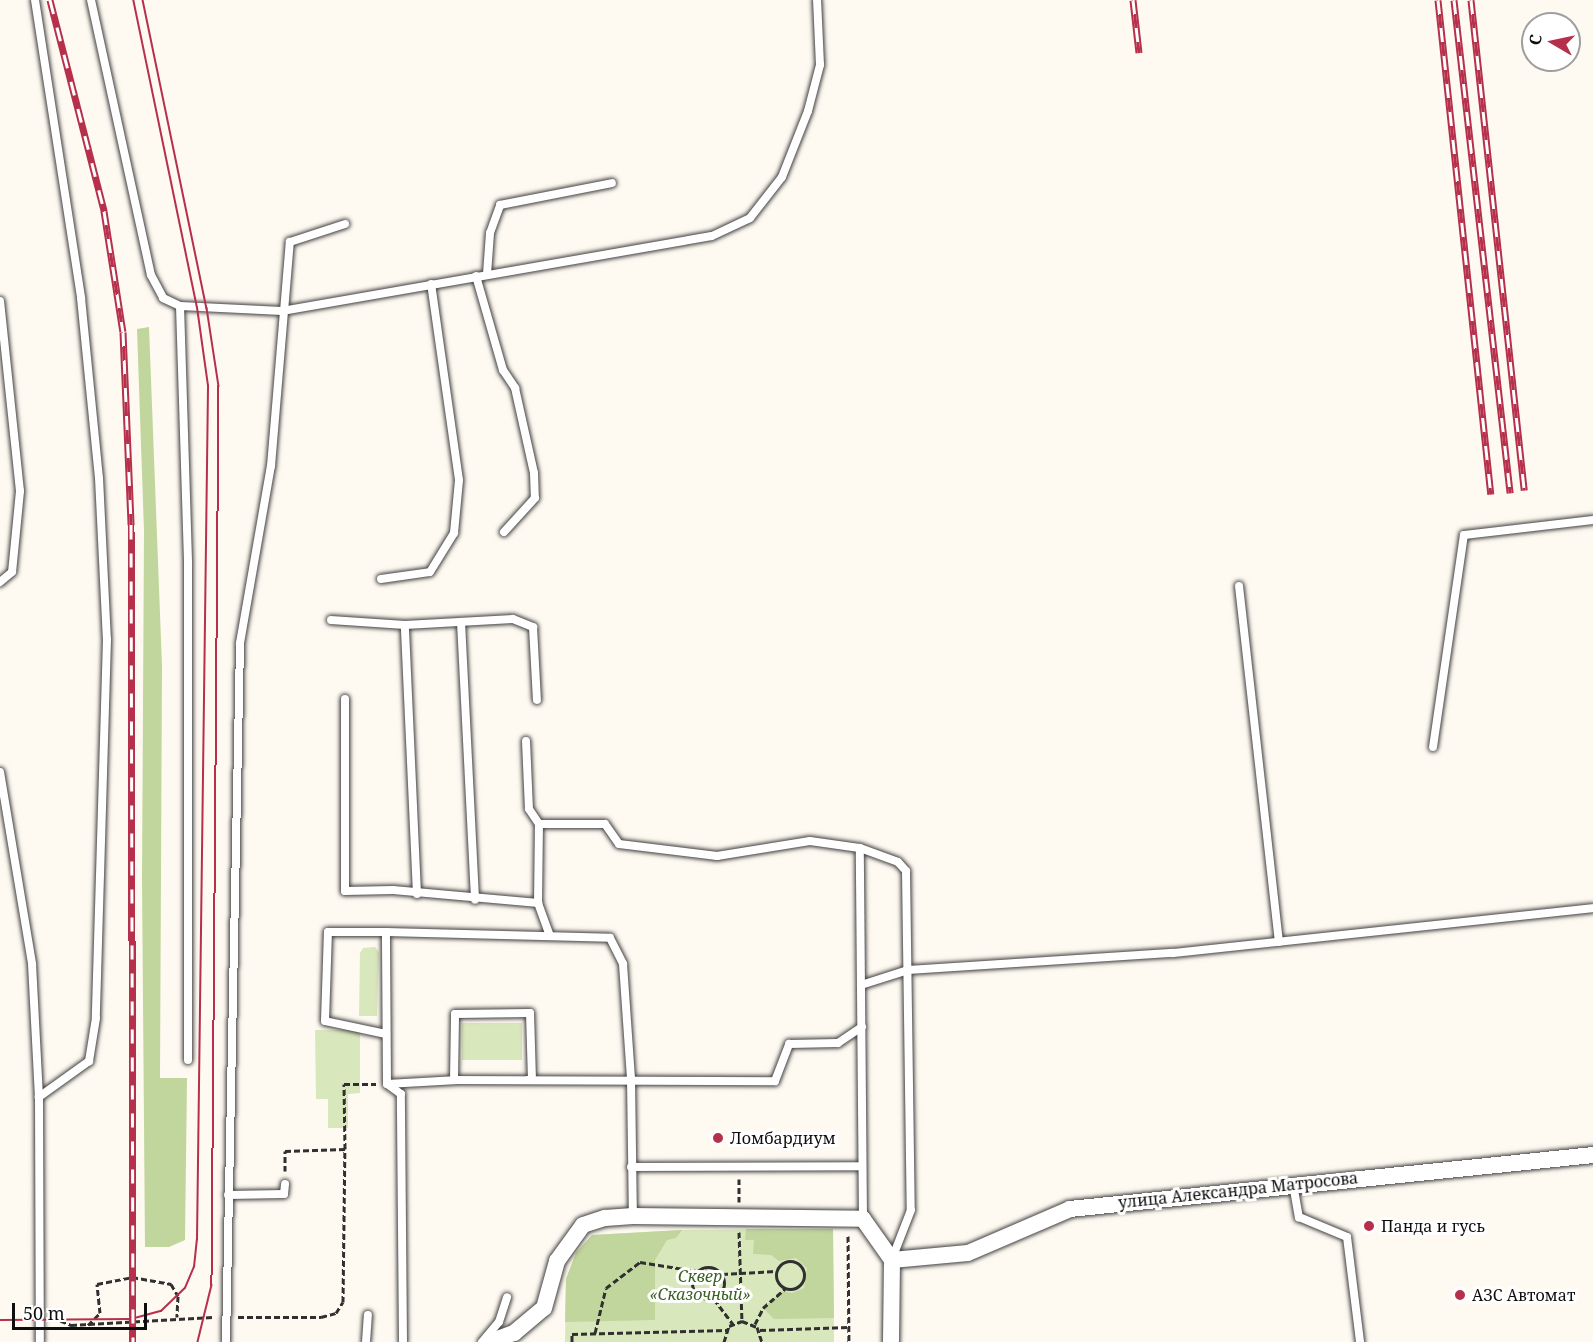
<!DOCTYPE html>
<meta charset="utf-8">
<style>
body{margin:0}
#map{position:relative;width:1593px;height:1342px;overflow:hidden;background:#fef9f1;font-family:"Noto Serif",serif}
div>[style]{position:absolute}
.green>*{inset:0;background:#d9e7bc;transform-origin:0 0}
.forest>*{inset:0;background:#c0d69c}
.path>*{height:3px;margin-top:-1.5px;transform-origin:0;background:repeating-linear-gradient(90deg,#303030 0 6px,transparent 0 9px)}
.path>.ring{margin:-1.5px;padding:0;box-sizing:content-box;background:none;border:3px solid #303030;border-radius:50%}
.roads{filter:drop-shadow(0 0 2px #414141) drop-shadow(0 0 2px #414141)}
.lane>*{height:8px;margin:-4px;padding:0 4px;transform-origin:4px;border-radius:4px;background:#fff}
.street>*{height:16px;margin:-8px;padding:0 8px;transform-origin:8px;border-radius:8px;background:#fff}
.tram>*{height:1.5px;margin:-0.75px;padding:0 0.75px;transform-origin:0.75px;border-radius:0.75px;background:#b62f4b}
.rail>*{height:7px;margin-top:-3.5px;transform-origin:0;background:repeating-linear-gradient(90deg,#fff 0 14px,#b62f4b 0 28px);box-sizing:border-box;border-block:2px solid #b62f4b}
.dots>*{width:16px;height:16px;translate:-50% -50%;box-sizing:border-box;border:3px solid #fff;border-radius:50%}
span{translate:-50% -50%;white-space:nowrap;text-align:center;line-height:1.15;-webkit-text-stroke:6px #fff;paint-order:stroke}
.poi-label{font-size:16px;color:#0e0e0e}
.left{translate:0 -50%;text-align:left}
.street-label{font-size:16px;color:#0e0e0e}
.park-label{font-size:16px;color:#3a6222;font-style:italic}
.north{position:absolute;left:1521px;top:12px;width:60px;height:60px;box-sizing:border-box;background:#fff;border:2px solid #9f9f9f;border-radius:50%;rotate:279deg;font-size:16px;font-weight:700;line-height:24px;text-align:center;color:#0e0e0e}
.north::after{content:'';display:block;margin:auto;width:21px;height:27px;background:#b62f4b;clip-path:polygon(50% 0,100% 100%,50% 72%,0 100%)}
.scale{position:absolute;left:12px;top:1303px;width:135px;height:27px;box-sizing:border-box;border:3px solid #0e0e0e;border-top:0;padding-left:8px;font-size:18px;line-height:21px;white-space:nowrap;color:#0e0e0e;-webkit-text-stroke:4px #fff;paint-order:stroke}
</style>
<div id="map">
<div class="green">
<div style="clip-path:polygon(375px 947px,379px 952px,377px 1016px,359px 1016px,360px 953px,363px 948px)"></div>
<div style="left:462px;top:1023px;width:60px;height:37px"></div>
<div style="clip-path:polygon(315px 1030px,360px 1030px,360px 1093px,348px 1094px,348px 1128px,328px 1128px,328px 1099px,316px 1099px)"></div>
<div style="clip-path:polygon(833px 1229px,834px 1342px,565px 1342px,566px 1279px,576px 1253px,592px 1235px,682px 1230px)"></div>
</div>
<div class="forest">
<div style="clip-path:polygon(149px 327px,162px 666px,160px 1078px,187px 1078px,185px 1240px,169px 1247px,145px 1247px,142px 878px,144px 531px,137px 329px)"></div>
<div style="clip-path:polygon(746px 1229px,833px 1229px,834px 1318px,774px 1319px,763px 1308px,782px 1291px,792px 1293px,804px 1288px,807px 1268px,796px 1258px,779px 1261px,771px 1255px,753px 1254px,754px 1240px,745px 1240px)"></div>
<div style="clip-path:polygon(682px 1230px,676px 1238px,667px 1240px,655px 1260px,655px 1320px,565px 1322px,566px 1279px,576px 1253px,592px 1235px)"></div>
</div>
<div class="path">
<div style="left:285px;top:1171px;width:20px;rotate:-90deg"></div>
<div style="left:285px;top:1151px;width:60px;rotate:-1.9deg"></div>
<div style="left:345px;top:1149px;width:65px;rotate:-90.9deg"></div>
<div style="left:344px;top:1084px;width:32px"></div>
<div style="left:739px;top:1179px;width:23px;rotate:90deg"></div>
<div style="left:739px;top:1232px;width:89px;rotate:88.1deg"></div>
<div style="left:848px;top:1236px;width:106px;rotate:89.5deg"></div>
<div class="ring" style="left:776px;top:1261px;width:25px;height:25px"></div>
<div class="ring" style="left:692px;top:1267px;width:29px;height:29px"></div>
<div style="left:722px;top:1274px;width:54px;rotate:-3.2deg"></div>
<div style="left:714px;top:1299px;width:31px;rotate:53deg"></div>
<div style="left:52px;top:1317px;width:21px;rotate:23deg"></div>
<div style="left:71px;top:1325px;width:142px;rotate:-3.2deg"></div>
<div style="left:238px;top:1317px;width:83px"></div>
<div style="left:321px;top:1317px;width:16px;rotate:-15deg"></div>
<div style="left:336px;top:1313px;width:13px;rotate:-58deg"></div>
<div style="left:343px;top:1302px;width:153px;rotate:-89.3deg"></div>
<div style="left:755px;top:1324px;width:18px;rotate:-63deg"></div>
<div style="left:763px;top:1308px;width:29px;rotate:-41deg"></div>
<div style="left:88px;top:1325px;width:17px;rotate:-45deg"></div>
<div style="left:100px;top:1313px;width:29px;rotate:-96deg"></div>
<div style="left:97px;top:1284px;width:36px;rotate:-11deg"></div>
<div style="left:132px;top:1277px;width:40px;rotate:10deg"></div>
<div style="left:171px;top:1284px;width:14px;rotate:60deg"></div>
<div style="left:178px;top:1296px;width:21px;rotate:93deg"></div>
<div style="left:760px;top:1330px;width:89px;rotate:-1.9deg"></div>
<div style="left:595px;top:1333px;width:46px;rotate:-76.3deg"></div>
<div style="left:606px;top:1288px;width:43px;rotate:-37.4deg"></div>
<div style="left:640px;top:1262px;width:57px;rotate:9.1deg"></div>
<div style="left:572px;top:1342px;width:8px;rotate:-90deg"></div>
<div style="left:572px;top:1334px;width:155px;rotate:-1.5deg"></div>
<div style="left:724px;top:1342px;width:17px;rotate:-73deg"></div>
<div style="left:729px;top:1326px;width:14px;rotate:-21deg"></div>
<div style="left:742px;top:1321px;width:16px;rotate:22deg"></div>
<div style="left:757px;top:1327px;width:16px;rotate:72deg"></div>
</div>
<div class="roads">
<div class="lane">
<div style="left:35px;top:0;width:302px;rotate:81.2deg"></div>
<div style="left:81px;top:298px;width:181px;rotate:84.3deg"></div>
<div style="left:99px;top:478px;width:161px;rotate:87.2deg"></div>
<div style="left:107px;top:639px;width:379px;rotate:91.7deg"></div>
<div style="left:96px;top:1018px;width:44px;rotate:99.2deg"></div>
<div style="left:89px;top:1061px;width:62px;rotate:144.2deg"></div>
<div style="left:91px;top:0;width:281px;rotate:77.7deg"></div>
<div style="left:151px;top:275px;width:26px;rotate:62deg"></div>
<div style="left:163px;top:298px;width:19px;rotate:25deg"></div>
<div style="left:180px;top:306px;width:102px;rotate:2.8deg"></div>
<div style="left:282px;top:311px;width:436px;rotate:-9.9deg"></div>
<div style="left:712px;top:236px;width:42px;rotate:-25.3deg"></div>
<div style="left:750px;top:218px;width:52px;rotate:-52deg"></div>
<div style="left:782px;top:177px;width:71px;rotate:-68.5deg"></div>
<div style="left:808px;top:111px;width:48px;rotate:-75.4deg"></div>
<div style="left:820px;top:65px;width:65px;rotate:-92.6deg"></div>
<div style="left:487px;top:274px;width:41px;rotate:-85.8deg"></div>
<div style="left:490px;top:233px;width:30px;rotate:-70deg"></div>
<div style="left:500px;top:205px;width:114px;rotate:-11.1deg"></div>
<div style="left:476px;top:276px;width:98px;rotate:74deg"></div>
<div style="left:503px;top:370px;width:22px;rotate:56deg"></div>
<div style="left:515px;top:388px;width:87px;rotate:77.4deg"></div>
<div style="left:534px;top:473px;width:25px;rotate:88deg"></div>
<div style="left:535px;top:498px;width:46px;rotate:132.4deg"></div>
<div style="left:0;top:301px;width:191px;rotate:84deg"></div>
<div style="left:20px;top:491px;width:81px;rotate:95.6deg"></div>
<div style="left:12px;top:572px;width:16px;rotate:140deg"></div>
<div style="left:180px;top:306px;width:258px;rotate:88.2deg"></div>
<div style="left:188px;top:564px;width:496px;rotate:90deg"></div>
<div style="left:381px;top:579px;width:49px;rotate:-8.1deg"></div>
<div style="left:430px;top:572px;width:46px;rotate:-58.4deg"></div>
<div style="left:454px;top:533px;width:53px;rotate:-84.6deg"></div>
<div style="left:459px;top:480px;width:198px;rotate:-98.1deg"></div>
<div style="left:1239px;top:586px;width:358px;rotate:83.6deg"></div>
<div style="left:331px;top:620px;width:74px;rotate:3.9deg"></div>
<div style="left:461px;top:622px;width:278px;rotate:87.1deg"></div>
<div style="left:345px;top:699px;width:192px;rotate:90deg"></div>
<div style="left:345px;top:891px;width:48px;rotate:-1.2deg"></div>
<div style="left:393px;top:890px;width:146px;rotate:5.1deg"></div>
<div style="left:538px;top:903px;width:33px;rotate:70deg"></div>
<div style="left:526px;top:741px;width:68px;rotate:87.5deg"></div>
<div style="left:529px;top:809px;width:18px;rotate:56deg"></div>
<div style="left:1433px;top:747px;width:214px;rotate:-81.7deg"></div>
<div style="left:1464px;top:535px;width:130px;rotate:-6.6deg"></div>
<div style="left:0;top:772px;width:195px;rotate:80.5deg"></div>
<div style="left:32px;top:964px;width:133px;rotate:87deg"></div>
<div style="left:39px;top:1097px;width:245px;rotate:89.8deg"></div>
<div style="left:417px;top:894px;width:269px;rotate:-92.6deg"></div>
<div style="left:405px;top:625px;width:108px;rotate:-3.2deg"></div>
<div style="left:513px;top:619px;width:22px;rotate:22deg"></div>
<div style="left:533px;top:627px;width:73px;rotate:86.9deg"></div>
<div style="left:538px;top:903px;width:79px;rotate:-89.3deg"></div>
<div style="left:539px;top:824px;width:66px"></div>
<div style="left:605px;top:824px;width:24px;rotate:55deg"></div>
<div style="left:619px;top:844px;width:99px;rotate:7deg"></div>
<div style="left:717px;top:856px;width:94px;rotate:-9.2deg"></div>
<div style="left:810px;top:841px;width:50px;rotate:8deg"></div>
<div style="left:861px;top:985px;width:49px;rotate:-17.7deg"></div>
<div style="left:908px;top:970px;width:266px;rotate:-3.7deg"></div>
<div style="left:1173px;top:953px;width:422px;rotate:-6.1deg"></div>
<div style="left:386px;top:1034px;width:62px;rotate:-168deg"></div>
<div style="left:325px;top:1021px;width:89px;rotate:-88.1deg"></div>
<div style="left:328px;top:932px;width:58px"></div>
<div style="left:454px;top:1080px;width:321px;rotate:0.2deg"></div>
<div style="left:775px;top:1081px;width:40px;rotate:-69deg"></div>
<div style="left:789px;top:1044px;width:49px;rotate:-1.2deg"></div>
<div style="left:838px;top:1043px;width:29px;rotate:-34deg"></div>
<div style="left:454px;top:1080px;width:66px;rotate:-89.1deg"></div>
<div style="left:455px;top:1014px;width:75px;rotate:-0.8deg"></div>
<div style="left:530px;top:1013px;width:67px;rotate:88.3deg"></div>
<div style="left:532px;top:1080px;width:4px;rotate:180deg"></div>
<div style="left:387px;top:1084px;width:71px;rotate:-3.2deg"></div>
<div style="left:631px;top:1167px;width:231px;rotate:-0.2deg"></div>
<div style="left:1293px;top:1184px;width:34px;rotate:80deg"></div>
<div style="left:1299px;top:1217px;width:52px;rotate:22.6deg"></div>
<div style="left:1347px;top:1237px;width:106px;rotate:82.9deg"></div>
<div style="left:228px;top:1195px;width:56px;rotate:-1deg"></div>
<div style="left:284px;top:1194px;width:10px;rotate:-84deg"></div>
<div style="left:863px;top:1219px;width:371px;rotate:-90.5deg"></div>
<div style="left:860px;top:848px;width:40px;rotate:20.2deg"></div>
<div style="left:898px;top:862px;width:12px;rotate:48deg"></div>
<div style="left:906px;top:871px;width:339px;rotate:89.2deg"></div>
<div style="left:911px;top:1210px;width:53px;rotate:111.2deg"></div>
<div style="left:226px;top:1342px;width:699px;rotate:-88.85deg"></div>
<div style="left:240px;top:643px;width:180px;rotate:-80.1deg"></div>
<div style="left:271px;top:466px;width:225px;rotate:-85.2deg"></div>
<div style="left:290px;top:242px;width:58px;rotate:-18.1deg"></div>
<div style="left:366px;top:1342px;width:27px;rotate:-86deg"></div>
<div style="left:403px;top:1342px;width:248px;rotate:-90.5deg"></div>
<div style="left:401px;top:1094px;width:17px;rotate:-144deg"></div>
<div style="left:387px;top:1084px;width:152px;rotate:-90.4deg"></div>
<div style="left:386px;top:932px;width:224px;rotate:1.5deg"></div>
<div style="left:610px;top:938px;width:29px;rotate:63deg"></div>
<div style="left:623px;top:964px;width:115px;rotate:86deg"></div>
<div style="left:631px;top:1079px;width:137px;rotate:89.2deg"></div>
<div style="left:482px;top:1342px;width:26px;rotate:-50deg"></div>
<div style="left:499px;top:1322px;width:26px;rotate:-72deg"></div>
</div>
<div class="street">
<div style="left:892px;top:1260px;width:76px;rotate:-5.3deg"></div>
<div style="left:968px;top:1253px;width:111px;rotate:-23.3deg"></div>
<div style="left:1070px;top:1209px;width:526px;rotate:-5.89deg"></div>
<div style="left:489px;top:1342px;width:27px;rotate:-20deg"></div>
<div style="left:514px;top:1333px;width:39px;rotate:-40deg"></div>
<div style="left:544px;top:1308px;width:49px;rotate:-74.5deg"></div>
<div style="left:557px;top:1261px;width:44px;rotate:-54.2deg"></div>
<div style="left:583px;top:1225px;width:23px;rotate:-18deg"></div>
<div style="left:605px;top:1218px;width:28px;rotate:-4deg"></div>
<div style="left:633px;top:1216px;width:230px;rotate:0.7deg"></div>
<div style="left:863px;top:1219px;width:50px;rotate:54.7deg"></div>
<div style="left:892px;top:1260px;width:82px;rotate:90.7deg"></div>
</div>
</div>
<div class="tram">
<div style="left:143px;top:0;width:315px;rotate:78.3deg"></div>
<div style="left:207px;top:308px;width:79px;rotate:81.3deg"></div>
<div style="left:219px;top:386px;width:899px;rotate:90.45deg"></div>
<div style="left:212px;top:1285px;width:59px;rotate:103.8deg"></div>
<div style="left:0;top:1320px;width:131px;rotate:-0.4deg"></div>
<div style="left:131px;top:1319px;width:31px;rotate:-15deg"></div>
<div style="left:161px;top:1311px;width:33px;rotate:-44deg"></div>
<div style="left:185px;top:1288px;width:23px;rotate:-67deg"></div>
<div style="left:194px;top:1267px;width:27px;rotate:-84deg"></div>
<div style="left:197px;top:1240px;width:854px;rotate:-89.26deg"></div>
<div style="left:208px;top:386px;width:79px;rotate:-98deg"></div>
<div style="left:197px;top:308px;width:315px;rotate:-101.7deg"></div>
</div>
<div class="rail">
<div style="left:50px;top:0;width:218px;rotate:75.6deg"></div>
<div style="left:104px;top:211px;width:122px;rotate:81.1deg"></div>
<div style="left:123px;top:332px;width:193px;rotate:87.6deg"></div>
<div style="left:131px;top:525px;width:817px;rotate:89.86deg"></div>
<div style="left:1133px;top:0;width:53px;rotate:83.5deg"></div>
<div style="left:1438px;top:0;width:497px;rotate:83.9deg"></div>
<div style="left:1454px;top:0;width:496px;rotate:83.5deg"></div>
<div style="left:1471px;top:0;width:493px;rotate:83.8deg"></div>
</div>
<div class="dots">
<div style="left:718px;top:1138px;background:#b62f4b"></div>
<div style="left:1369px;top:1226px;background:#b62f4b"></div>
<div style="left:1460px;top:1295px;background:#b62f4b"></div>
</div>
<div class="poi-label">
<span class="left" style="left:730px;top:1138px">Ломбардиум</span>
<span class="left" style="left:1381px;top:1226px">Панда и гусь</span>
<span class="left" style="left:1472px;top:1295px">АЗС Автомат</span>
</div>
<div class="street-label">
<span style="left:1238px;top:1190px;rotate:-6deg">улица Александра Матросова</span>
</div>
<div class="park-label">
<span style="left:700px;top:1285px">Сквер<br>«Сказочный»</span>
</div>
<div class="north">С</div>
<div class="scale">50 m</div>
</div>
